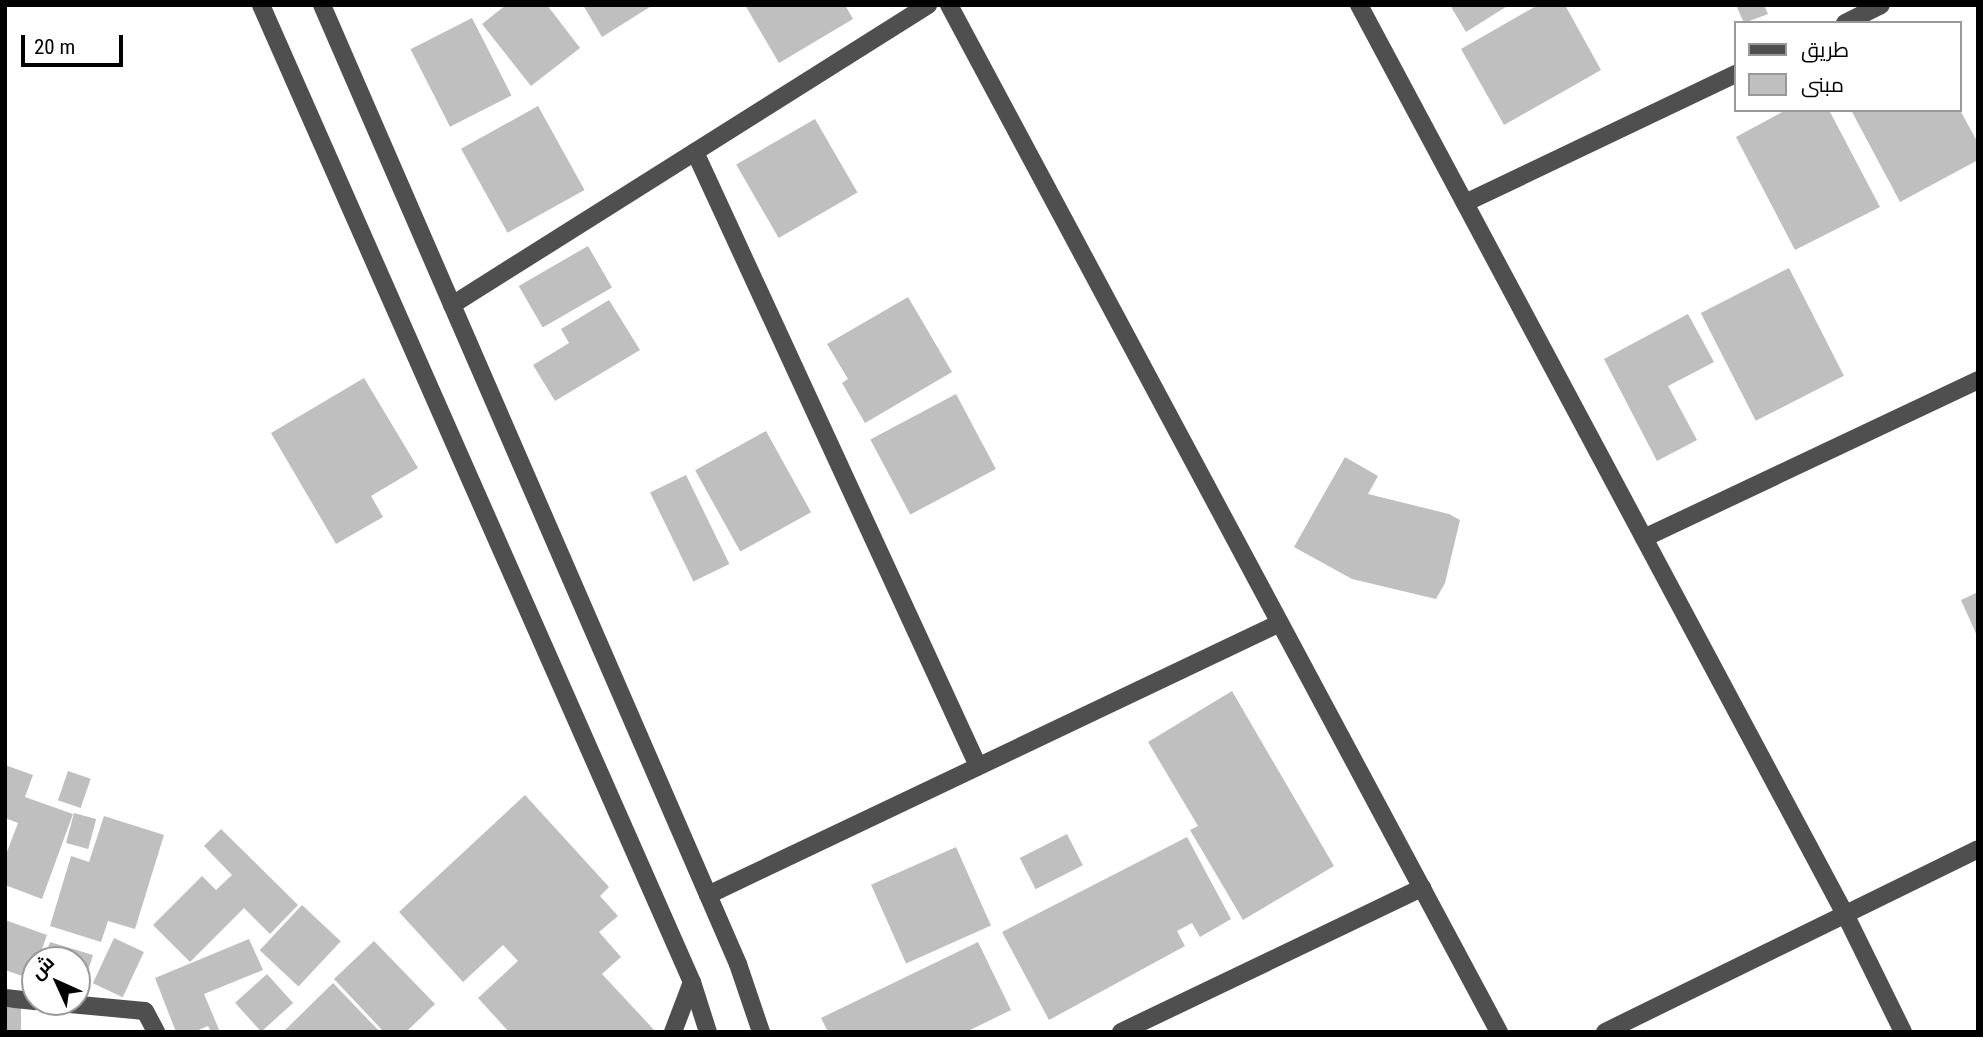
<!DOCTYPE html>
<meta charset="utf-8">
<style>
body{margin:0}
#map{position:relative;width:1983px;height:1037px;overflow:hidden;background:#fff;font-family:"Roboto Condensed",Cairo,sans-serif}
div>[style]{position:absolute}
.building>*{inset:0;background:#bfbfbf;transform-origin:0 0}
.minor>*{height:18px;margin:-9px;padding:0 9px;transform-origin:9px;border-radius:9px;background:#4f4f4f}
span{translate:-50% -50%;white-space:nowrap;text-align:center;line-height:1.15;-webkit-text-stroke:5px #fff;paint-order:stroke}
.frame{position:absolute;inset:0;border:7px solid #000;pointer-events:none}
.legend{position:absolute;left:1734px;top:21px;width:228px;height:91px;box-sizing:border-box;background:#fff;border:2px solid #999;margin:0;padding:9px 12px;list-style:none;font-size:21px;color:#000}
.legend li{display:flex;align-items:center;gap:14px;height:35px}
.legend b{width:35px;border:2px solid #999}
.north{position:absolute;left:21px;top:946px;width:70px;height:70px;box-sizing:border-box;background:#fff;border:2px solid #999;border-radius:50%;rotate:315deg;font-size:19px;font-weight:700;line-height:28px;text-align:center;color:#000}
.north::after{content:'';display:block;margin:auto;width:24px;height:32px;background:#000;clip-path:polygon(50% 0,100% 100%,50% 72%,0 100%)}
.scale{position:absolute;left:21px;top:35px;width:102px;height:32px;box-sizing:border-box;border:4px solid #000;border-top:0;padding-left:9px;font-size:21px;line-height:24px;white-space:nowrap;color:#000;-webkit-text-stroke:5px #fff;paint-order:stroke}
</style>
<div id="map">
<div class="building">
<div style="clip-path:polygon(506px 5px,547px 5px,580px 48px,531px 86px,482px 24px)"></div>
<div style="clip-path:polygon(583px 5px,653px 5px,602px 37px)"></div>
<div style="clip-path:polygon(745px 5px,845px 5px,853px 19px,779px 63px)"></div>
<div style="clip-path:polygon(1450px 5px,1509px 5px,1466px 32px)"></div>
<div style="clip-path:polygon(1538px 5px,1565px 5px,1601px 70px,1504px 125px,1461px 49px)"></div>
<div style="clip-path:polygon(1736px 5px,1764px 5px,1768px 14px,1744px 23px)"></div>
<div style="left:472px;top:18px;width:87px;height:69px;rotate:63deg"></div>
<div style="left:538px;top:106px;width:96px;height:88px;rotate:61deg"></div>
<div style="clip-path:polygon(1786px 110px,1829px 110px,1880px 207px,1795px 250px,1736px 137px)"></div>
<div style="clip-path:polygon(1851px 110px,1960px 110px,1978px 143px,1978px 160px,1900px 202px)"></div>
<div style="left:815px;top:119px;width:85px;height:91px;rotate:60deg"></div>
<div style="left:588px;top:246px;width:48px;height:80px;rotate:60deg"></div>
<div style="left:1789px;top:268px;width:121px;height:99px;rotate:63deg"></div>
<div style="clip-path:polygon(908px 297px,952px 372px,865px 423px,842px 383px,848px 379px,827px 344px)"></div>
<div style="clip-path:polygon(609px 300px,640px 350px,555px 401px,533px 365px,569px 343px,561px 329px)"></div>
<div style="clip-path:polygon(1688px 314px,1714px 362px,1668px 386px,1697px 440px,1657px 461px,1604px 359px)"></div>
<div style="clip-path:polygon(364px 378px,418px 468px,371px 496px,383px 517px,336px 544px,271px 433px)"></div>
<div style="left:956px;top:394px;width:85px;height:97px;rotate:62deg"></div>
<div style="left:766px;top:431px;width:93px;height:81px;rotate:61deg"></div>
<div style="clip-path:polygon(1345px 457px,1378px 476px,1368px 494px,1449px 514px,1460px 520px,1445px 583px,1436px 599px,1352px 579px,1294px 547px)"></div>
<div style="left:686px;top:475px;width:99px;height:40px;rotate:64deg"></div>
<div style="clip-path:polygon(1978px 592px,1978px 638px,1961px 600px)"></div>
<div style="clip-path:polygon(1232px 691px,1334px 866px,1243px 920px,1190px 830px,1198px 826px,1148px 742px)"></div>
<div style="clip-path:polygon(5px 765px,33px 775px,25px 797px,73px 814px,42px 899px,5px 885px,5px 857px,18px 823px,5px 818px)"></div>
<div style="left:68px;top:771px;width:24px;height:31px;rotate:19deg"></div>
<div style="clip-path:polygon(525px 795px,609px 887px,600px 896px,618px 916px,599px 932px,621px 957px,602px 974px,656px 1032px,509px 1032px,478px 998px,518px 961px,503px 945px,463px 982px,399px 912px)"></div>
<div style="left:74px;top:813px;width:23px;height:31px;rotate:15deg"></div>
<div style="clip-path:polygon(104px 816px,164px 835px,135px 929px,108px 921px,101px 942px,50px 926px,71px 856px,89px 862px)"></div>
<div style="clip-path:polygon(221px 829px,298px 905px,270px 934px,244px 908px,190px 962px,153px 925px,202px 876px,216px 890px,232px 875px,204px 846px)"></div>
<div style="left:1067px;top:834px;width:35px;height:53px;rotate:63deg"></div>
<div style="clip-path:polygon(1187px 837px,1231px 919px,1200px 937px,1192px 923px,1177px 931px,1185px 946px,1049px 1020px,1002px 932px)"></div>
<div style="left:956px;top:847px;width:86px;height:93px;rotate:66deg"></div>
<div style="left:302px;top:905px;width:53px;height:62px;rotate:43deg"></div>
<div style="clip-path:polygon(5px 920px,47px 935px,38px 960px,35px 960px,31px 979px,5px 970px)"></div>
<div style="left:114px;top:938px;width:33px;height:50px;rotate:25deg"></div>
<div style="clip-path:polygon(249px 939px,263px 970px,204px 994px,220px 1032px,211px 1032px,208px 1026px,194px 1032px,176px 1032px,155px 978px)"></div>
<div style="clip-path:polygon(374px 941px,435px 1004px,406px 1032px,384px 1032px,334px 979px)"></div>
<div style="clip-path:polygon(50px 942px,93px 955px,83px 987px,77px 985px,77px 960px,44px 960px)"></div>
<div style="clip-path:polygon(978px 942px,1011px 1010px,966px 1032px,828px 1032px,821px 1018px)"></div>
<div style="left:267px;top:974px;width:39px;height:43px;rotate:48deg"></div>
<div style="clip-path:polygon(333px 983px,380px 1032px,283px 1032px)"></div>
<div style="left:5px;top:1008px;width:16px;height:24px"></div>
</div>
<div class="minor">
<div style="left:261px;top:5px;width:1068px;rotate:66.2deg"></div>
<div style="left:692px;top:982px;width:52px;rotate:72.3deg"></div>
<div style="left:322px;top:5px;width:1045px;rotate:66.55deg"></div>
<div style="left:738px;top:964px;width:72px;rotate:71.3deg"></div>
<div style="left:949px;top:5px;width:1165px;rotate:61.83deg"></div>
<div style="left:1359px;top:5px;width:1031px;rotate:61.87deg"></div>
<div style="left:1845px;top:914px;width:131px;rotate:63.8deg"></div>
<div style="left:1845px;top:23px;width:40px;rotate:-26.6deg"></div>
<div style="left:695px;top:152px;width:676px;rotate:65.25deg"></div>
<div style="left:1465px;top:203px;width:300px;rotate:-25.5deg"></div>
<div style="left:452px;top:305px;width:563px;rotate:-32.22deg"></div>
<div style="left:1644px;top:538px;width:369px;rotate:-25.3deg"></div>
<div style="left:708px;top:895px;width:633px;rotate:-25.43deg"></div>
<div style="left:5px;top:998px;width:30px;rotate:6deg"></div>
<div style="left:48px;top:1002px;width:97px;rotate:5.3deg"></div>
<div style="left:145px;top:1011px;width:24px;rotate:62deg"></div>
<div style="left:673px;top:1032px;width:53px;rotate:-69.2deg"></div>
<div style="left:1121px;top:1032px;width:334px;rotate:-25.6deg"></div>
<div style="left:1605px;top:1032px;width:415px;rotate:-26.1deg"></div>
</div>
<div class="frame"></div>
<ul class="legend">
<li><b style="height:9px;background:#4f4f4f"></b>طريق</li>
<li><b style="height:19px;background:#bfbfbf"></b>مبنى</li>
</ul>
<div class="north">ش</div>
<div class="scale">20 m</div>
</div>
